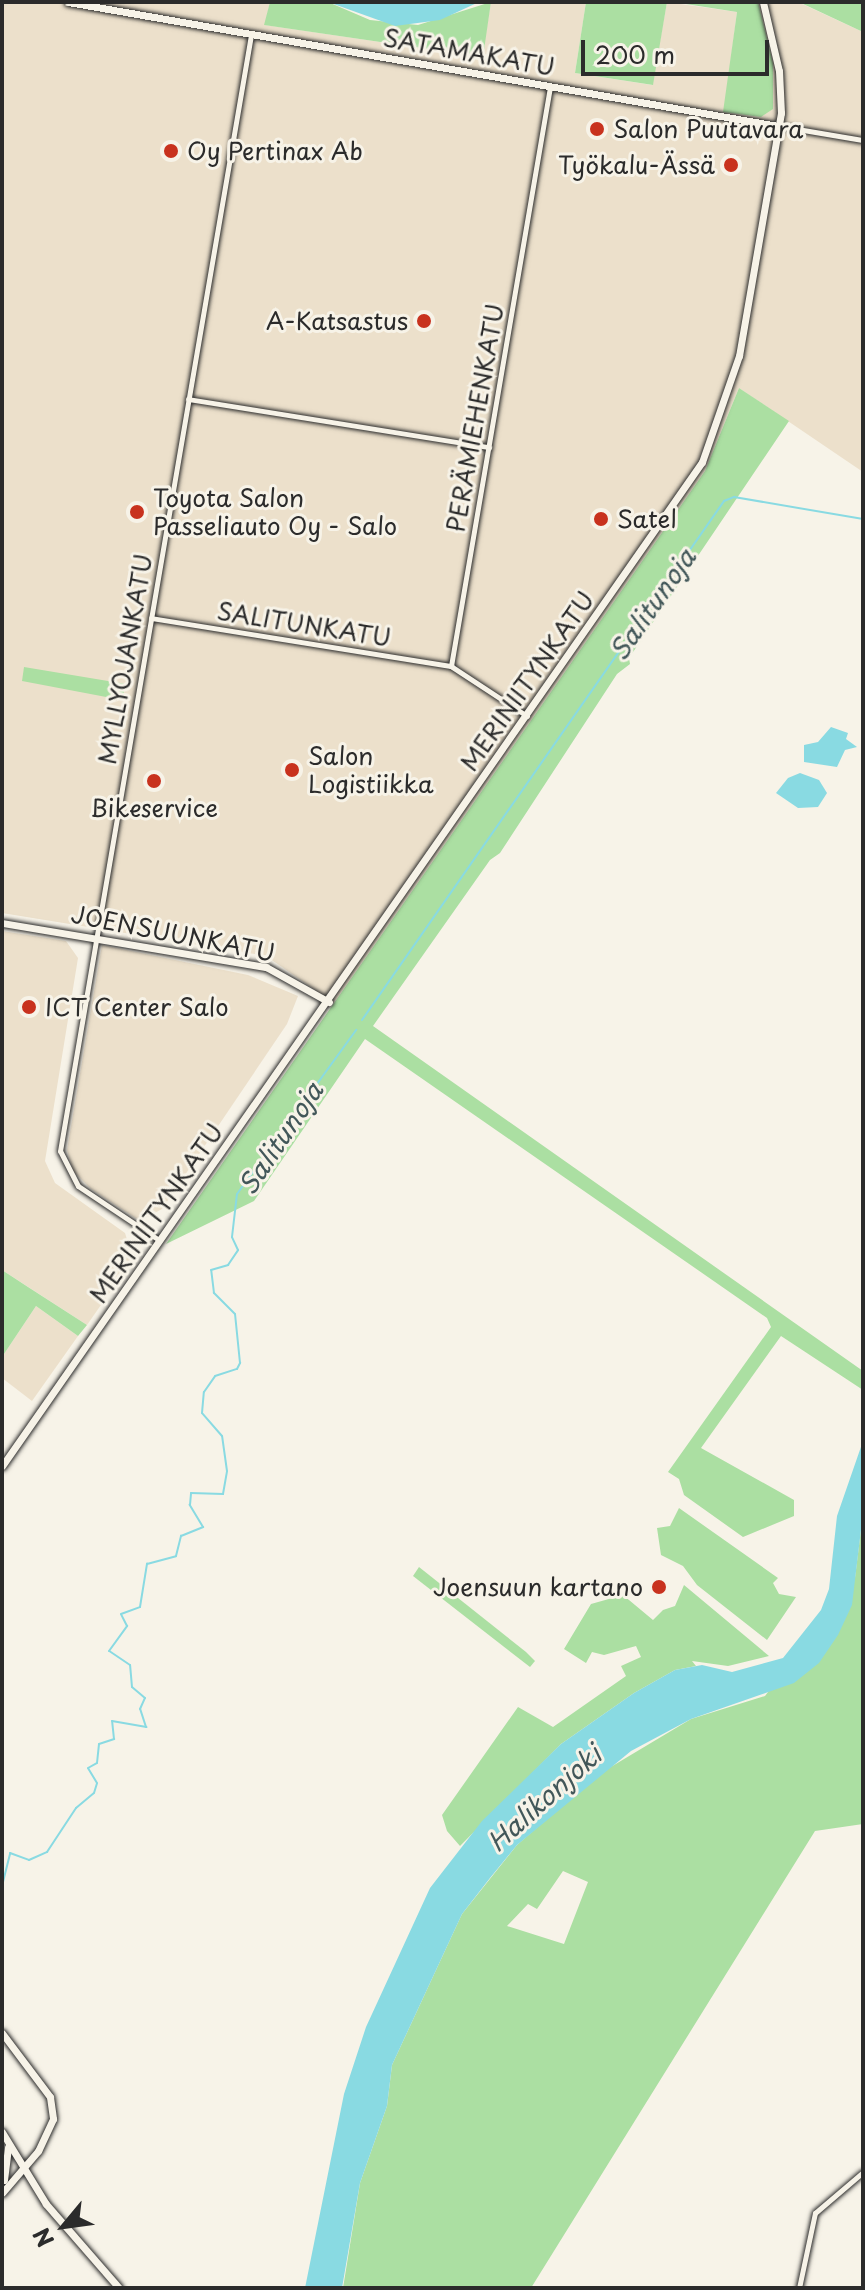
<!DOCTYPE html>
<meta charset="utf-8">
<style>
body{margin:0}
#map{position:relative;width:865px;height:2290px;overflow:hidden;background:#f7f3e8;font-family:"Playpen Sans",sans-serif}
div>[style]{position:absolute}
.built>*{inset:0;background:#ece0cb}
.green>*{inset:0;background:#abdfa2}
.water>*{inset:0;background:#89dae2}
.stream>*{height:2px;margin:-1px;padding:0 1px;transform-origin:1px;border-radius:1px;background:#89dae2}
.roads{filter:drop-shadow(0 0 2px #2b2b2b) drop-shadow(0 0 2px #2b2b2b)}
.street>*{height:5px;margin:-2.5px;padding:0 2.5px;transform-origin:2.5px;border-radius:2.5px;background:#f7f3e8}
.secondary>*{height:7px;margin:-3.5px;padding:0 3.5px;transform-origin:3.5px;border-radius:3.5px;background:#f7f3e8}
.dots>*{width:22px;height:22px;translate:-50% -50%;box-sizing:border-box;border:4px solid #f7f3e8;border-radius:50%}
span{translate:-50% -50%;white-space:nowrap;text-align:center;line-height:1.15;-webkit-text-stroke:6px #f7f3e8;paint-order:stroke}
.street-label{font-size:24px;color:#2b2b2b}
.poi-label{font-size:24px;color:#2b2b2b}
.left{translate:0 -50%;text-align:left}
.right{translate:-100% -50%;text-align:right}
.water-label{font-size:26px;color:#425759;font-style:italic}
.frame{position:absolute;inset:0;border:4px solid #2b2b2b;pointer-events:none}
.north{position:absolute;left:24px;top:2186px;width:80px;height:80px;-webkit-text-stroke:6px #f7f3e8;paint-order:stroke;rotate:241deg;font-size:22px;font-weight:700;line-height:32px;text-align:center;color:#2b2b2b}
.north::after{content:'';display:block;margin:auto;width:28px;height:36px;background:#2b2b2b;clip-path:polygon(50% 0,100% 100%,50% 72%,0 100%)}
.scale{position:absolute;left:581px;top:40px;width:188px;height:36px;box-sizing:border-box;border:4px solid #2b2b2b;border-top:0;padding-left:10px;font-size:24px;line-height:28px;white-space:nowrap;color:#2b2b2b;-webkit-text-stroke:6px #f7f3e8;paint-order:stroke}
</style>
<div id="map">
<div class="built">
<div style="clip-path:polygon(2px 2px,270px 2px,265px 25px,482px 57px,491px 2px,586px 2px,575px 73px,652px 85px,667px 2px,737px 12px,724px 112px,761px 117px,758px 2px,798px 2px,863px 32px,863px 472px,739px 388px,705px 471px,334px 1003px,266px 956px,2px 913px)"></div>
<div style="clip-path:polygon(2px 931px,66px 941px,78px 958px,45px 1161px,55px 1183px,125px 1233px,133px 1259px,87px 1325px,2px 1270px)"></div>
<div style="clip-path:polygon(102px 945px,248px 975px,298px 996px,287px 1024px,162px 1209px,140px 1221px,91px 1189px,73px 1171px,67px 1150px)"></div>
<div style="clip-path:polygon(36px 1306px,78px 1336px,32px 1401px,2px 1378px,2px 1357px)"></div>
</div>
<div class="green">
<div style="clip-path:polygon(270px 2px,328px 2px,370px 20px,418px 25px,491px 2px,483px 57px,264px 25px)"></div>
<div style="clip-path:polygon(586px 2px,667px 2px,653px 85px,575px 73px)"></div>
<div style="clip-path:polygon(673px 2px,758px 2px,773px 63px,773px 109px,761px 117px,723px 112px,737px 12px)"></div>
<div style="clip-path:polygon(798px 2px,863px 2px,863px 32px,801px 3px)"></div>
<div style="clip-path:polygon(739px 388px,789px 421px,629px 658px,630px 664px,617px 674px,500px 853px,490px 860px,373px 1026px,863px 1371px,863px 1390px,781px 1336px,701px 1448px,794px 1500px,794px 1516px,743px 1537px,684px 1495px,679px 1479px,668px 1472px,771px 1327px,767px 1318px,365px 1039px,254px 1201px,166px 1244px,705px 471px)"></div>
<div style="clip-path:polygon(24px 667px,126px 684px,122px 700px,22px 681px)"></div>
<div style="clip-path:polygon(2px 1270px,28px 1287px,87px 1325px,78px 1336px,36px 1306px,2px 1357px)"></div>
<div style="clip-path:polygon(679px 1508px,778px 1578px,773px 1583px,779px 1594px,796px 1597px,767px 1640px,697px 1585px,683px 1566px,661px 1555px,657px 1528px,670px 1526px)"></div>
<div style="clip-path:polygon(evenodd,863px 1513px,863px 1824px,815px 1831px,531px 2288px,343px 2288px,360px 2183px,387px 2106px,392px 2065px,462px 1914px,517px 1845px,599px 1774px,691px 1719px,765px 1696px,855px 1578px,863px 1513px,563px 1871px,588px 1882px,564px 1944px,507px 1926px,528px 1904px,537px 1909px,563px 1871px)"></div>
<div style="clip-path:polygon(419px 1567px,526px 1652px,535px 1661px,530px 1667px,413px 1576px)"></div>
<div style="clip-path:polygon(684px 1585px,769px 1656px,728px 1666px,692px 1661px,696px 1666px,675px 1670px,634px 1693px,561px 1744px,460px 1846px,447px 1831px,442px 1815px,518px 1707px,553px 1727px,626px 1676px,621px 1666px,641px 1657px,636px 1646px,604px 1655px,592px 1652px,586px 1663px,564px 1649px,591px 1604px,623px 1595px,653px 1620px,663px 1610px,675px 1606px)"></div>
</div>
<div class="water">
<div style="clip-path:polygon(328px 2px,479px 2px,440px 20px,395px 26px)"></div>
<div style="clip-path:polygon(831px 727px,848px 733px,846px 739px,857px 747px,845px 750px,837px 767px,804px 762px,804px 745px,818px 742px)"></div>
<div style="clip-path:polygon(800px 773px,819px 780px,827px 793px,818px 807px,798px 808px,776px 793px,788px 778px)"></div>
<div style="clip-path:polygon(863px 1441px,863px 1513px,852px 1605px,838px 1635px,819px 1663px,794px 1683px,691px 1719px,631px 1751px,517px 1845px,490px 1878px,462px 1914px,392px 2065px,387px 2106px,360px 2183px,342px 2288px,305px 2288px,344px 2094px,366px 2027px,430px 1888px,482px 1821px,561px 1744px,634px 1693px,675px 1670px,702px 1665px,732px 1672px,783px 1658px,821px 1610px,829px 1589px,837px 1516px)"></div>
</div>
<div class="stream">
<div style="left:362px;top:1020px;width:633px;rotate:-55.1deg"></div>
<div style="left:724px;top:501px;width:11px;rotate:-22deg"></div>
<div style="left:734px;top:497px;width:131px;rotate:9.7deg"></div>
<div style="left:2px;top:1886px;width:34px;rotate:-76deg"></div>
<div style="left:10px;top:1853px;width:20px;rotate:20deg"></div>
<div style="left:29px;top:1860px;width:20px;rotate:-24deg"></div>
<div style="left:47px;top:1852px;width:53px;rotate:-56.6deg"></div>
<div style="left:76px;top:1808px;width:23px;rotate:-40deg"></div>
<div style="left:94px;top:1793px;width:10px;rotate:-73deg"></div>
<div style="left:97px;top:1783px;width:17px;rotate:-121deg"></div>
<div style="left:88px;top:1768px;width:10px;rotate:-29deg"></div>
<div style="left:97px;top:1763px;width:19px;rotate:-84deg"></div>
<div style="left:99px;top:1744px;width:16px;rotate:-18deg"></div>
<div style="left:114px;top:1739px;width:18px;rotate:-96deg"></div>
<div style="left:112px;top:1721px;width:35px;rotate:10deg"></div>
<div style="left:146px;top:1727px;width:19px;rotate:-108deg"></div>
<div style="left:140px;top:1709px;width:12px;rotate:-66deg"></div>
<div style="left:145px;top:1698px;width:17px;rotate:-140deg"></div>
<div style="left:132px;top:1687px;width:22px;rotate:-95deg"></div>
<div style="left:130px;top:1665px;width:25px;rotate:-146deg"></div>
<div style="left:109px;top:1651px;width:31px;rotate:-54deg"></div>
<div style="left:127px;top:1626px;width:13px;rotate:-117deg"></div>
<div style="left:121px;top:1614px;width:20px;rotate:-20deg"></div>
<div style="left:140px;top:1607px;width:44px;rotate:-80.8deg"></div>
<div style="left:147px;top:1564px;width:30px;rotate:-15deg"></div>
<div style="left:176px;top:1556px;width:21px;rotate:-76deg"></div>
<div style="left:181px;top:1536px;width:24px;rotate:-22deg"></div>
<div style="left:203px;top:1527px;width:26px;rotate:-121deg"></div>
<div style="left:190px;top:1505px;width:12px;rotate:-85deg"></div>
<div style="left:191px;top:1493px;width:32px;rotate:2deg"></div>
<div style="left:223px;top:1494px;width:23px;rotate:-80deg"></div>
<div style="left:227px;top:1471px;width:35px;rotate:-98deg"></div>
<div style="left:222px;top:1436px;width:30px;rotate:-131deg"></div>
<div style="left:202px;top:1413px;width:21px;rotate:-85deg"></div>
<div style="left:204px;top:1392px;width:19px;rotate:-55deg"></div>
<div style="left:215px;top:1376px;width:23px;rotate:-18deg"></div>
<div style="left:237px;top:1369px;width:7px;rotate:-63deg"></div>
<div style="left:240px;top:1363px;width:49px;rotate:-95.8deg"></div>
<div style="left:235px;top:1314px;width:30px;rotate:-135deg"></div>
<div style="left:214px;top:1293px;width:23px;rotate:-97deg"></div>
<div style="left:211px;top:1270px;width:18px;rotate:-16deg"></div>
<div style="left:228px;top:1265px;width:18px;rotate:-56deg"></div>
<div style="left:238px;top:1250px;width:14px;rotate:-115deg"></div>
<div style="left:232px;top:1237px;width:43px;rotate:-83.4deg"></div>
<div style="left:237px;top:1194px;width:203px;rotate:-54deg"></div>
</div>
<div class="roads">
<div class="street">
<div style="left:779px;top:126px;width:85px;rotate:9.5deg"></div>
<div style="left:188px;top:399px;width:305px;rotate:9.1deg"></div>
<div style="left:151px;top:618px;width:304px;rotate:9.1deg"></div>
<div style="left:527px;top:716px;width:91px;rotate:-146.7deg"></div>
<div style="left:451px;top:666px;width:587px;rotate:-80.3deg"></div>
<div style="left:159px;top:1240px;width:97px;rotate:-146.3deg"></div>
<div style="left:78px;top:1186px;width:39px;rotate:-117deg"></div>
<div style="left:60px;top:1151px;width:1132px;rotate:-80.29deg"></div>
<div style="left:799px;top:2288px;width:77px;rotate:-78deg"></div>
<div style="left:815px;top:2213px;width:63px;rotate:-40.5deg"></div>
</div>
<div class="secondary">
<div style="left:68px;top:2px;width:721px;rotate:9.91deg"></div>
<div style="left:2px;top:923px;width:268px;rotate:9.5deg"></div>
<div style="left:266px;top:967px;width:72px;rotate:29.1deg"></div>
<div style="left:2px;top:1466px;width:1224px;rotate:-55.12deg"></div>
<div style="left:702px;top:462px;width:112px;rotate:-70.8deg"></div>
<div style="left:739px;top:356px;width:247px;rotate:-80.2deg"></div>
<div style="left:781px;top:113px;width:42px;rotate:-92.7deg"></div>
<div style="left:779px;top:71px;width:71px;rotate:-103.1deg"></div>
<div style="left:2px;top:2033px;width:80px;rotate:53.1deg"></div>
<div style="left:50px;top:2097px;width:22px;rotate:82deg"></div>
<div style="left:53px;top:2119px;width:35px;rotate:115deg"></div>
<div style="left:38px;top:2151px;width:55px;rotate:130.6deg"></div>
<div style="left:2px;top:2132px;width:84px;rotate:58.6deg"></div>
<div style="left:46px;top:2204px;width:111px;rotate:49deg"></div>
<div style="left:4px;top:2180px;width:33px;rotate:-83deg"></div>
</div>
</div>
<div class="dots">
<div style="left:597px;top:129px;background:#c8321e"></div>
<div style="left:171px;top:151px;background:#c8321e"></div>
<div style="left:731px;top:165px;background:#c8321e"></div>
<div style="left:424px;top:321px;background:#c8321e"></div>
<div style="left:137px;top:512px;background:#c8321e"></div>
<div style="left:601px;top:519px;background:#c8321e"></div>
<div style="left:292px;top:770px;background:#c8321e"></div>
<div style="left:154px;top:781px;background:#c8321e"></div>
<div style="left:29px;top:1007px;background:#c8321e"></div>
<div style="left:659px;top:1587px;background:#c8321e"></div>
</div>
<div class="street-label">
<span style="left:469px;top:52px;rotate:10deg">SATAMAKATU</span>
<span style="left:475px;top:418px;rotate:-80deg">PERÄMIEHENKATU</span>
<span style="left:304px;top:624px;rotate:9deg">SALITUNKATU</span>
<span style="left:125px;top:659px;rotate:-80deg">MYLLYOJANKATU</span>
<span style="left:527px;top:681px;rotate:-55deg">MERINIITYNKATU</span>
<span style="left:173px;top:933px;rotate:11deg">JOENSUUNKATU</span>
<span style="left:156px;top:1213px;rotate:-55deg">MERINIITYNKATU</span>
</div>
<div class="poi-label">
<span class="left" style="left:613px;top:129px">Salon Puutavara</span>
<span class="left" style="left:187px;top:151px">Oy Pertinax Ab</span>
<span class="right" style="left:715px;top:165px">Työkalu-Ässä</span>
<span class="right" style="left:408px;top:321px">A-Katsastus</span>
<span class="left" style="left:153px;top:512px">Toyota Salon<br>Passeliauto Oy - Salo</span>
<span class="left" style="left:617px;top:519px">Satel</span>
<span class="left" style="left:308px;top:770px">Salon<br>Logistiikka</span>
<span style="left:154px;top:808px">Bikeservice</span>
<span class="left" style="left:45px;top:1007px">ICT Center Salo</span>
<span class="right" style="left:643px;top:1587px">Joensuun kartano</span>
</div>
<div class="water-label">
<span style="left:652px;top:604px;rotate:-55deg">Salitunoja</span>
<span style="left:280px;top:1138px;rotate:-56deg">Salitunoja</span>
<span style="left:544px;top:1798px;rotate:-42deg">Halikonjoki</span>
</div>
<div class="frame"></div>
<div class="north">N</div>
<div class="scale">200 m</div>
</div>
